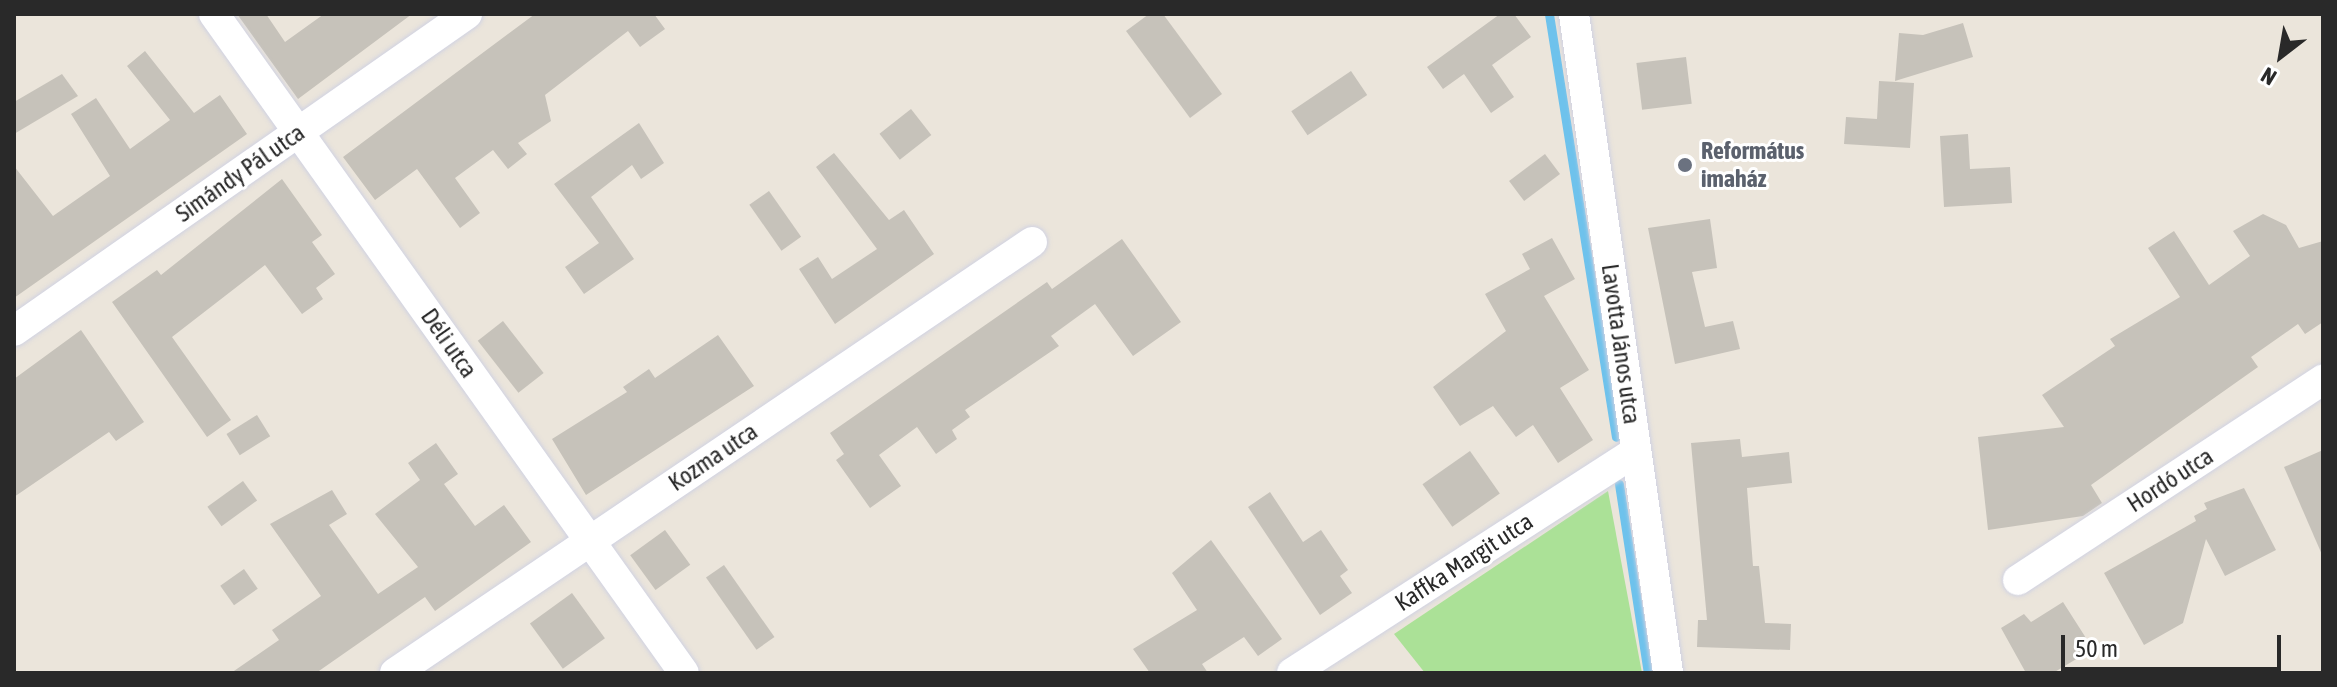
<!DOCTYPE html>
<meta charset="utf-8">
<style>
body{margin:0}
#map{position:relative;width:2337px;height:687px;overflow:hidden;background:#ebe5db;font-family:"Asap Condensed",sans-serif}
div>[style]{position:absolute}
.green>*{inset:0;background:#abe197}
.stream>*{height:9px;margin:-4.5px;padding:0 4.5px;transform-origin:4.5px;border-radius:4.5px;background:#6ec2ec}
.building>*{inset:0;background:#c6c2ba;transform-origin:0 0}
.roads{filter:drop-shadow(0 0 2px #d0d2e2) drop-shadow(0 0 2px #d0d2e2)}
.street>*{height:30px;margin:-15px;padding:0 15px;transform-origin:15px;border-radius:15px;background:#fff}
.dots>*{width:22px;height:22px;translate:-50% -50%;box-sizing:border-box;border:4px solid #fff;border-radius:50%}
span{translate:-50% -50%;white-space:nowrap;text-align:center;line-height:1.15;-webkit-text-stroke:6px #fff;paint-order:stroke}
.worship-label{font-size:24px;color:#5b616d;font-weight:700}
.left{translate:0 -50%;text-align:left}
.street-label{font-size:24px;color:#292929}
.frame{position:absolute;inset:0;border:16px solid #292929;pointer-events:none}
.north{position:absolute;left:2241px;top:16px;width:80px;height:80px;-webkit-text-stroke:6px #fff;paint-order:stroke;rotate:211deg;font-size:22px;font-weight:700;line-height:32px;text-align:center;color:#292929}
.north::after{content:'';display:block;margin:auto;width:28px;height:36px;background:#292929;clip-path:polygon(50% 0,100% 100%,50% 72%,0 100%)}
.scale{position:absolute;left:2061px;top:635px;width:220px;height:36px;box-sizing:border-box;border:4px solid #292929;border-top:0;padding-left:10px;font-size:24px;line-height:28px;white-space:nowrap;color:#292929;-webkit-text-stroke:6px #fff;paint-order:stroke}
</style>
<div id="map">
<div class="green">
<div style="clip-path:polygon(1608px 491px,1642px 673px,1425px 673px,1394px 634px)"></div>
</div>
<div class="stream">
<div style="left:1549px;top:14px;width:428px;rotate:81deg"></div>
<div style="left:1619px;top:484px;width:191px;rotate:81.3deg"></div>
</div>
<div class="building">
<div style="clip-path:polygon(237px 14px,266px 14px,285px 42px,324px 14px,412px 14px,298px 99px)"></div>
<div style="clip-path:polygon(535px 14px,654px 14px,665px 29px,640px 47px,628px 31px,545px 95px,551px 121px,518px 143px,527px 154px,508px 169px,493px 150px,455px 178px,480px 213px,460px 228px,417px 169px,375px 200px,343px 157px)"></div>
<div style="clip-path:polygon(1149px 14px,1163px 14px,1222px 94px,1190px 118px,1126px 31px)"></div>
<div style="clip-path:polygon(1500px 14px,1514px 14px,1531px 37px,1492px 65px,1514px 97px,1491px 113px,1464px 74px,1443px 89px,1427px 67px)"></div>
<div style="clip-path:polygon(1963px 23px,1973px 57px,1895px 81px,1899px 33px,1923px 35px)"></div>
<div style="clip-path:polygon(145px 51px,194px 113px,220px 95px,247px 134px,14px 298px,14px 166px,53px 216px,110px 176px,71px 114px,96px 98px,130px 149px,170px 120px,127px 66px)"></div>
<div style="left:1686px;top:57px;width:47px;height:50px;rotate:83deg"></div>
<div style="left:1351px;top:71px;width:29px;height:72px;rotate:56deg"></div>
<div style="clip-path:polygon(62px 74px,78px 96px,14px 134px,14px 102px)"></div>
<div style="clip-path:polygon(1879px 81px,1914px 83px,1910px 148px,1844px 144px,1846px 117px,1877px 119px)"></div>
<div style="left:911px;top:109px;width:33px;height:40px;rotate:52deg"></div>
<div style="clip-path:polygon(639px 123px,664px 163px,641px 179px,632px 165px,591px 197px,634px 259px,584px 294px,565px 267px,599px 243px,554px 184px)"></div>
<div style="clip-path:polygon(1968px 134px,1970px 169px,2010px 167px,2012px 203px,1944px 207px,1940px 136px)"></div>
<div style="clip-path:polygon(834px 153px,889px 220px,904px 210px,934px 254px,835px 324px,799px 269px,818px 257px,832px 279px,877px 249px,816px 167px)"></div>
<div style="left:1545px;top:154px;width:25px;height:45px;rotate:53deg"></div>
<div style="clip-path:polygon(282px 179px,322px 235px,312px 242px,335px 274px,316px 288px,323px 299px,302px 314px,265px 265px,172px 337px,231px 420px,207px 437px,112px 302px,157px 270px,161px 275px)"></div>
<div style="left:769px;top:191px;width:56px;height:24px;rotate:55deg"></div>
<div style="clip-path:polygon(2263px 214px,2286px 225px,2299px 248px,2323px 241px,2323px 322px,2305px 334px,2298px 324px,2251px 357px,2258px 367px,2091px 485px,2102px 503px,2083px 516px,1988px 530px,1978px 437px,2064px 427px,2042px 395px,2115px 346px,2110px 339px,2180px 297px,2148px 248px,2174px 231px,2209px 285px,2250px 256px,2233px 231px)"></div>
<div style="clip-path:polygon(1710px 219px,1717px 268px,1692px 272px,1705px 327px,1733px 321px,1740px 349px,1675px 364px,1648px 228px)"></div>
<div style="clip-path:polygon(1552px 238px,1575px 279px,1544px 296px,1589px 370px,1560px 388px,1593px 440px,1558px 463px,1533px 425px,1516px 437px,1493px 406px,1460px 426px,1433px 387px,1506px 331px,1485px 294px,1530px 269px,1522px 254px)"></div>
<div style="clip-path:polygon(1122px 239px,1181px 322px,1133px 356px,1095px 304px,1051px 336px,1059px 346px,965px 410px,970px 417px,952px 430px,957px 439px,936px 454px,917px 427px,879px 455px,901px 486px,870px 508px,836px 460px,844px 454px,830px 433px,1047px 282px,1052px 289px)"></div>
<div style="left:503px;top:321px;width:66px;height:32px;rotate:52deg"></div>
<div style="clip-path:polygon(81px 330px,144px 422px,116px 441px,109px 432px,14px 497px,14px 379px)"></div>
<div style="clip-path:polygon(718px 335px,754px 386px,586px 495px,552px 439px,627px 392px,623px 387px,649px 369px,655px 378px)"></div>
<div style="left:257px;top:415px;width:25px;height:36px;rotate:58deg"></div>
<div style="clip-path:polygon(1740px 439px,1742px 457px,1789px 452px,1792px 483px,1747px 488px,1753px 566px,1759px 566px,1765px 623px,1791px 624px,1790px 650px,1697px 647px,1698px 620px,1707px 620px,1691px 443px)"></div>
<div style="clip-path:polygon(436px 443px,458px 474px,444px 484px,475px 526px,504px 505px,531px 542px,435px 611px,425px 597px,316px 673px,231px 673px,279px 640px,272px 630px,321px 596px,270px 524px,332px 490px,347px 514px,329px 525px,378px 594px,418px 567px,375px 514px,420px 480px,408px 463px)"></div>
<div style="clip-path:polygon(2323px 450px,2323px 557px,2284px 467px)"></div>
<div style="left:1470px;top:451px;width:52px;height:58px;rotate:55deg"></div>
<div style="left:243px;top:481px;width:24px;height:44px;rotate:54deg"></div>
<div style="clip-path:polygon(2244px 488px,2276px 550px,2225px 576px,2206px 539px,2183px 623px,2144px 645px,2104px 573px,2196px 521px,2194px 516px,2207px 509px,2204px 503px)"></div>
<div style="clip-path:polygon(1270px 492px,1303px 542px,1321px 530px,1348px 570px,1340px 576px,1352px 593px,1320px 615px,1248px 507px)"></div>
<div style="left:665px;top:530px;width:43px;height:43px;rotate:54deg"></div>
<div style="clip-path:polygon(1211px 540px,1282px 639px,1258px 656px,1244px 637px,1202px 664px,1208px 673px,1150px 673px,1133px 649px,1197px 610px,1172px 573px)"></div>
<div style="left:724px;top:565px;width:88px;height:22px;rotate:55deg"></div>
<div style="left:244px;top:569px;width:24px;height:29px;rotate:55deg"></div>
<div style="left:572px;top:593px;width:56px;height:52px;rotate:54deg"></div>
<div style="clip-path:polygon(2063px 602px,2093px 649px,2053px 673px,2026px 673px,2001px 628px,2024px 614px,2031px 622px)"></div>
</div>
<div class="roads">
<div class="street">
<div style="left:214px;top:14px;width:809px;rotate:54.5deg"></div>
<div style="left:1574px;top:14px;width:666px;rotate:81.88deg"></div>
<div style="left:14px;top:331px;width:553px;rotate:-34.98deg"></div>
<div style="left:2018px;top:580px;width:365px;rotate:-33.3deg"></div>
<div style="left:395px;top:673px;width:769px;rotate:-34.08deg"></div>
<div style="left:1292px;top:673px;width:409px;rotate:-32.8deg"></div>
</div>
</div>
<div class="dots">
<div style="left:1685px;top:165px;background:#6b7280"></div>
</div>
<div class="worship-label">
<span class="left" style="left:1701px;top:165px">Református<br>imaház</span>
</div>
<div class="street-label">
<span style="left:240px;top:173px;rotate:-35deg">Simándy Pál utca</span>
<span style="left:449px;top:343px;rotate:55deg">Déli utca</span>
<span style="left:1621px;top:344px;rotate:82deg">Lavotta János utca</span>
<span style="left:713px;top:457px;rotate:-34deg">Kozma utca</span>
<span style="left:2170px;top:480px;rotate:-33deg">Hordó utca</span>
<span style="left:1464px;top:562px;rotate:-33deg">Kaffka Margit utca</span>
</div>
<div class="frame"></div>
<div class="north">N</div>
<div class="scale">50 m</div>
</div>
